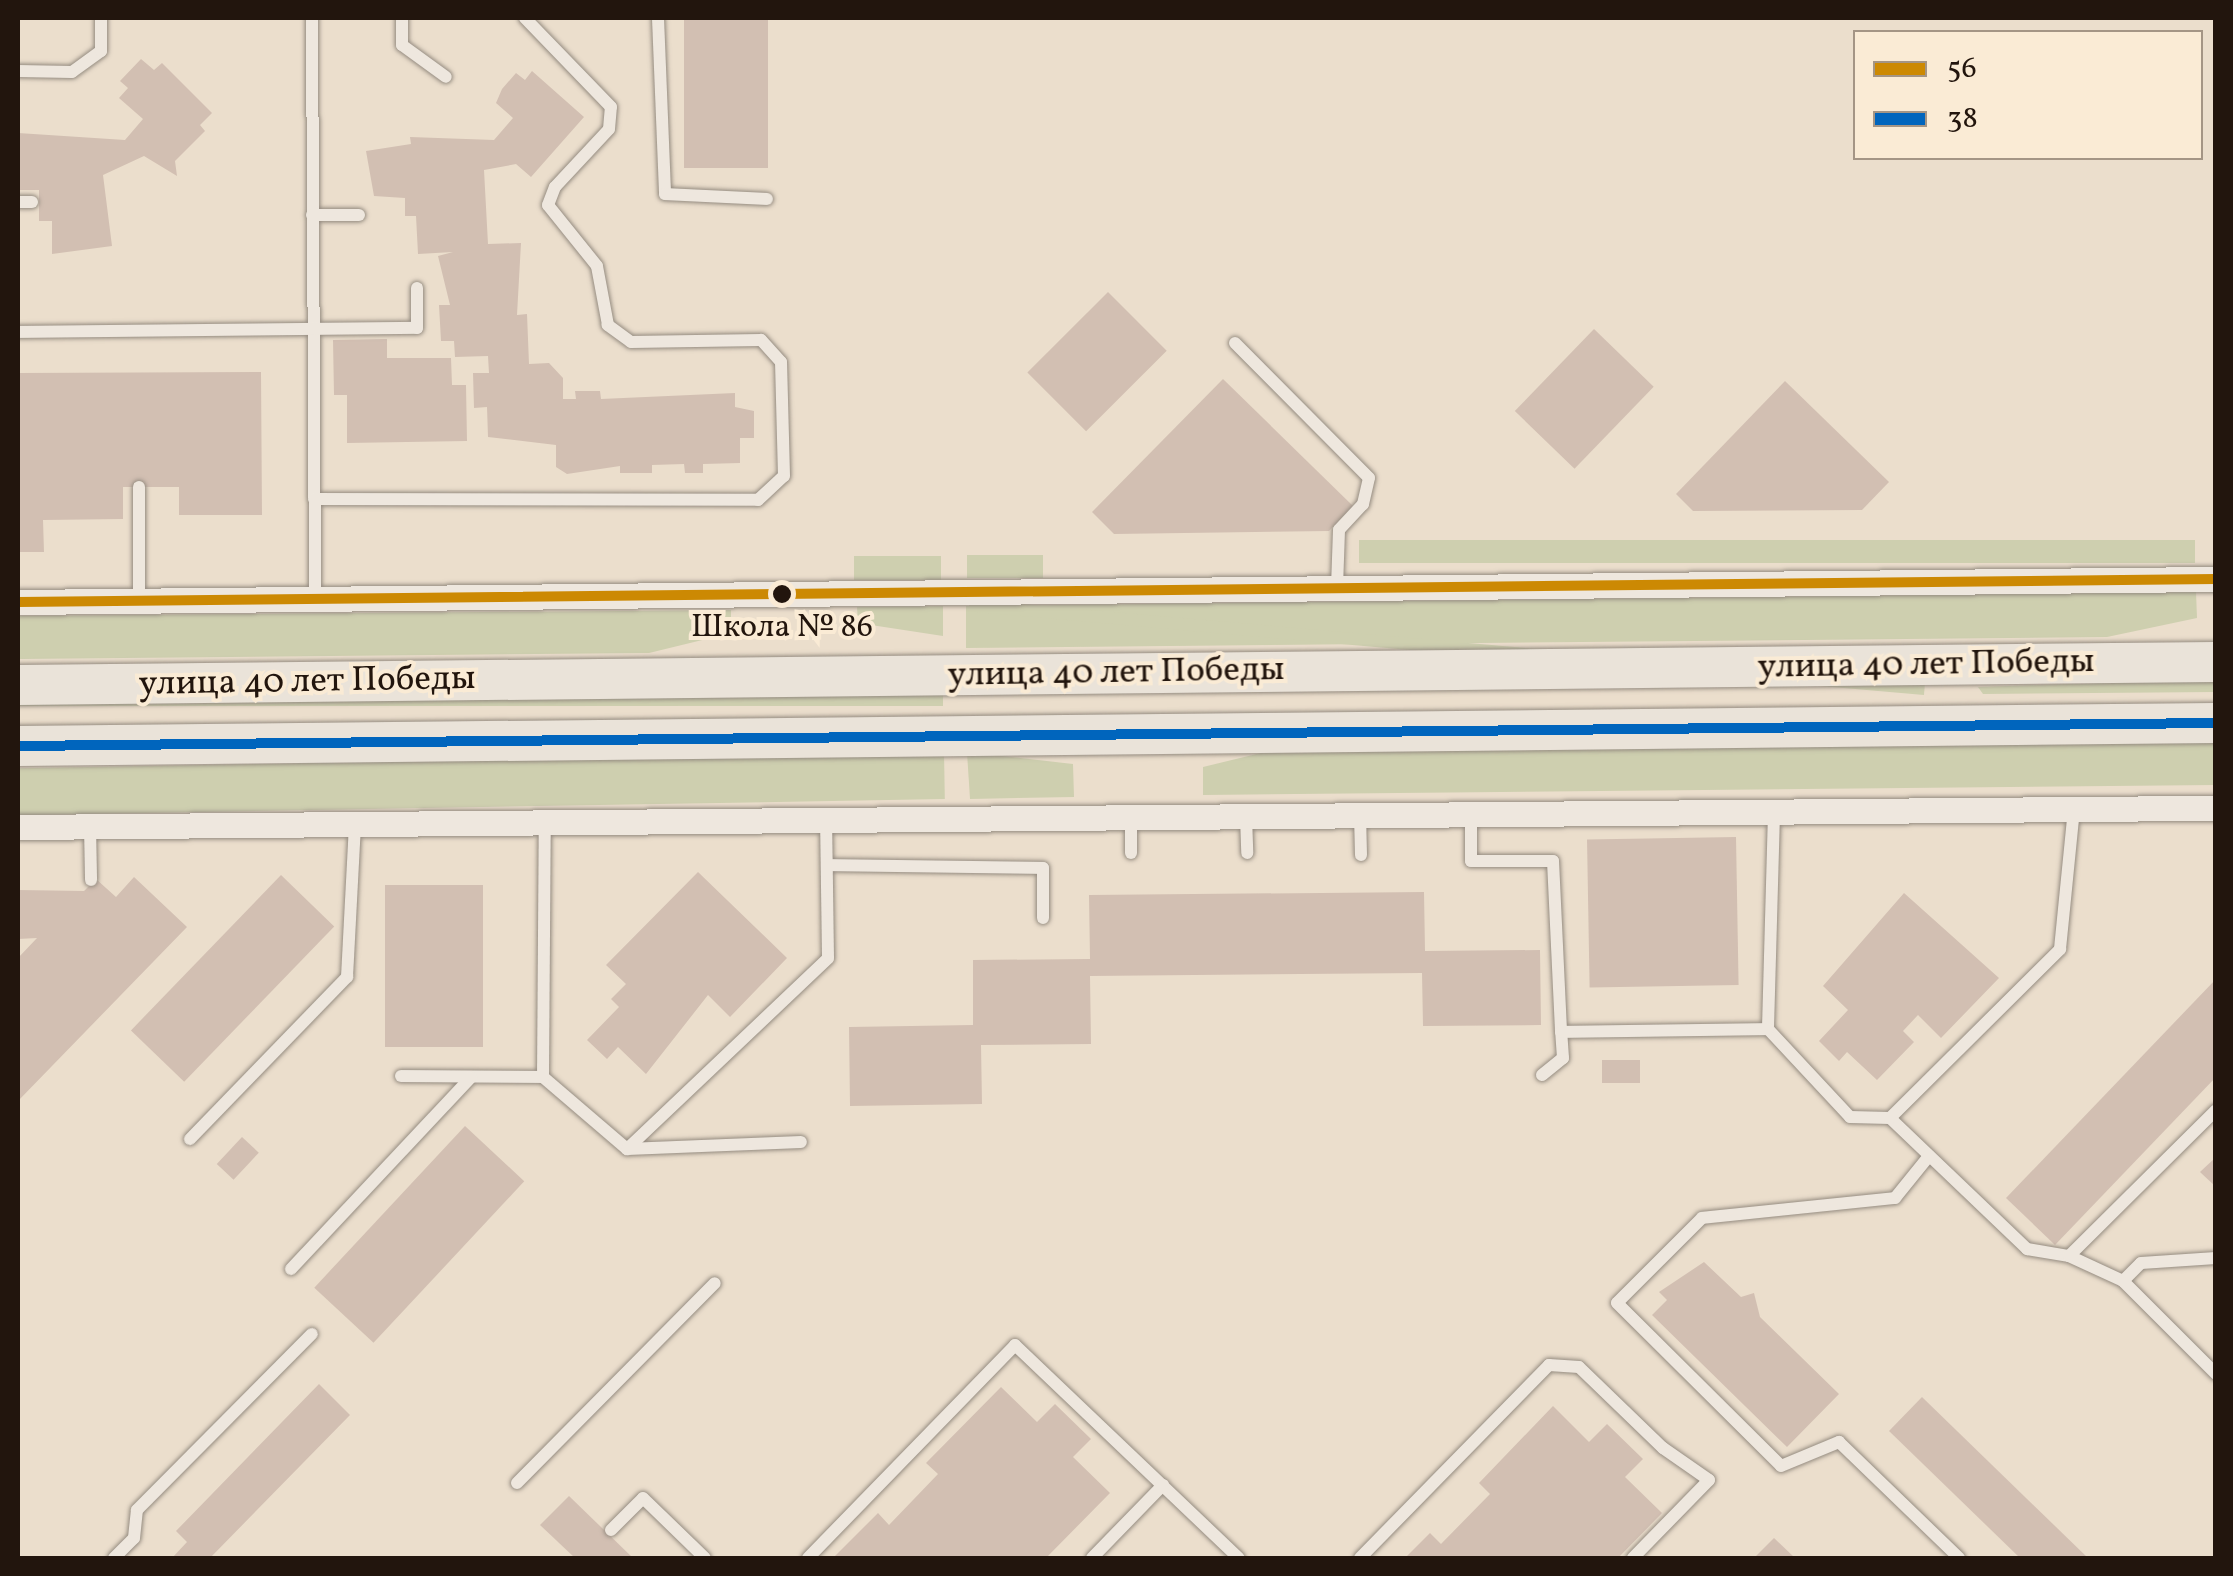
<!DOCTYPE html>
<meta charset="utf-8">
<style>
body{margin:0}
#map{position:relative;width:2233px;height:1576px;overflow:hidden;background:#ebdecc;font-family:Vollkorn,serif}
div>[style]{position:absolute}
.green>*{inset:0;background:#cecfaf;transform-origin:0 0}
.building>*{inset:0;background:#d2bfb2;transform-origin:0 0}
.roads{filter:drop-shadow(0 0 2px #958c81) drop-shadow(0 0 2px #958c81)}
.lane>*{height:12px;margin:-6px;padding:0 6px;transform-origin:6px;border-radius:6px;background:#eee7de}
.street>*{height:25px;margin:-12.5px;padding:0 12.5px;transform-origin:12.5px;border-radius:12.5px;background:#eee7de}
.primary>*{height:40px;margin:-20px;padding:0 20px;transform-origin:20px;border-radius:20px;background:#eae3d9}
.bus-1>*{height:10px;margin:-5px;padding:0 5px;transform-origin:5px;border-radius:5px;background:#cc8903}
.bus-2>*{height:10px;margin:-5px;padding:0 5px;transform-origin:5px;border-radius:5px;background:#0065bd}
.dots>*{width:28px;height:28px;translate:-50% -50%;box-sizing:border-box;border:5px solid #faebd5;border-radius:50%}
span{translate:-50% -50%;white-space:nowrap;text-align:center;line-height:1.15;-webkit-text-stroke:8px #faebd5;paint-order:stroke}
.bus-label{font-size:32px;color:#22150d}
.street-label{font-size:35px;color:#22150d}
.frame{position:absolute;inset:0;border:20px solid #22150d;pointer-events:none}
.legend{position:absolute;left:1853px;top:30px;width:350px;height:130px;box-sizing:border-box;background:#faebd5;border:2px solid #a49585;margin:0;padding:12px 18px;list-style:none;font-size:30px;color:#22150d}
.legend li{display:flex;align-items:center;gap:20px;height:50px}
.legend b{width:50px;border:2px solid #a49585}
</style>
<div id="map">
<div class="green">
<div style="left:2195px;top:540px;width:23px;height:836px;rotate:90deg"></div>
<div style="left:967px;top:555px;width:76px;height:23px"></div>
<div style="left:941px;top:556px;width:24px;height:87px;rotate:90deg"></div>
<div style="clip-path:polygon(2196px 592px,2197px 618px,2107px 637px,966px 648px,966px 606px)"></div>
<div style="clip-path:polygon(943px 606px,943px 636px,858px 623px,857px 607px)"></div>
<div style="clip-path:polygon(731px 610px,731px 633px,649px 653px,18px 659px,18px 616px)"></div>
<div style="clip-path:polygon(2216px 679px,2215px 692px,1983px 694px,1978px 687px)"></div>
<div style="left:1925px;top:683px;width:12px;height:959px;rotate:95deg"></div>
<div style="left:943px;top:693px;width:13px;height:925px;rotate:90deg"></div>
<div style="clip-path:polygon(2216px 737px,2215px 785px,1203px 795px,1203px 767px,1273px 750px)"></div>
<div style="left:944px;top:752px;width:47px;height:926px;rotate:89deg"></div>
<div style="clip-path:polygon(967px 752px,1073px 764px,1074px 797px,970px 799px)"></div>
</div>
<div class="building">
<div style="left:684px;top:18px;width:84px;height:150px"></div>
<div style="clip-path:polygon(141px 59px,154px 70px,162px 63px,212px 113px,200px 125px,205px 131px,175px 161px,177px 176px,144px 156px,103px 175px,112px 246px,52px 254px,52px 221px,39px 221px,39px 190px,18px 190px,18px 133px,125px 140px,143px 119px,119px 98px,128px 88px,120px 81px)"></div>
<div style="clip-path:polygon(532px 71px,584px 117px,531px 177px,516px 164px,484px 170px,488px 244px,521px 243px,517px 315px,527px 314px,529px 364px,549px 363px,563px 378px,563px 399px,576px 399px,575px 391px,600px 391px,601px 399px,735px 393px,735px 407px,754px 411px,754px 438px,740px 438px,740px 463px,703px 464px,703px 473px,685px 473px,684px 464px,652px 465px,652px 473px,620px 473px,620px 466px,567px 474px,556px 467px,556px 445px,488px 437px,487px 407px,474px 408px,473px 373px,489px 373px,488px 356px,455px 357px,454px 341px,441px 341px,439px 305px,450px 305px,438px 256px,453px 252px,418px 254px,416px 216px,405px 216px,405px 198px,374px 196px,366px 151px,411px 144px,410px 137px,494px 140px,513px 118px,496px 103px,502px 89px,516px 73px,525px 80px)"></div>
<div style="left:1108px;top:292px;width:83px;height:114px;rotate:45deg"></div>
<div style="left:1594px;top:329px;width:83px;height:114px;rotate:44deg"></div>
<div style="clip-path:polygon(387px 339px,387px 358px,451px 358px,452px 385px,466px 385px,467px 441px,347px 443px,347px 395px,334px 395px,333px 340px)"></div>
<div style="clip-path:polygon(261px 372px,262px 515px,179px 515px,179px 487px,123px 487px,123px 519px,43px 520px,44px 552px,18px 552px,18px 373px)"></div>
<div style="clip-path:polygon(1223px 379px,1353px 506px,1329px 531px,1114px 534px,1092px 512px)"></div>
<div style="clip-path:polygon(1785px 381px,1889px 482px,1862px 510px,1693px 511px,1676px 494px)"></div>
<div style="left:1736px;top:837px;width:148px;height:149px;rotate:89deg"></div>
<div style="clip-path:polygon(698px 872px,787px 958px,730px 1017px,708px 995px,646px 1074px,618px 1047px,607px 1059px,587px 1040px,619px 1007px,611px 999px,626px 984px,606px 965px)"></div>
<div style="left:281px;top:875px;width:74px;height:216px;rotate:44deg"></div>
<div style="clip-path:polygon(134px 877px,187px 927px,18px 1101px,18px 958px,37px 938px,18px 939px,18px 890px,84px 891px,96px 879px,116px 897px)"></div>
<div style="left:385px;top:885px;width:98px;height:162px"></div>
<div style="clip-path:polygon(1424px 892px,1425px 951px,1540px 950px,1541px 1025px,1423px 1026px,1422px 973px,1090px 976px,1091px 1044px,981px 1045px,982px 1104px,850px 1106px,849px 1027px,973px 1025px,973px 960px,1090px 959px,1089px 895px)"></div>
<div style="clip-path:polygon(1904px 893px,1999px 978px,1941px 1038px,1918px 1015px,1903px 1031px,1914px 1042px,1877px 1080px,1847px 1052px,1839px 1061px,1819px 1041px,1848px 1010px,1823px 986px)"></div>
<div style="clip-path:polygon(2216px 979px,2216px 1077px,2055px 1245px,2006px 1198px)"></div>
<div style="left:1602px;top:1060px;width:38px;height:23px"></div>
<div style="left:465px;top:1126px;width:81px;height:221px;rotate:43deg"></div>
<div style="left:242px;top:1137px;width:23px;height:37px;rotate:43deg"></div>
<div style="clip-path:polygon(2216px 1157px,2216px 1187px,2200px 1172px)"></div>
<div style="clip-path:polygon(1704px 1262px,1741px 1297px,1754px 1293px,1760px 1317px,1839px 1394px,1787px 1447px,1652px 1315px,1667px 1300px,1659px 1292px)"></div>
<div style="clip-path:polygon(319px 1384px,350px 1415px,210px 1558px,172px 1558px,187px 1542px,176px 1531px)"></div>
<div style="clip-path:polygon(1001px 1387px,1037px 1422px,1055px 1404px,1091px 1439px,1073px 1457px,1110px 1493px,1046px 1558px,833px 1558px,878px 1513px,889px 1525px,938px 1474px,926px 1463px)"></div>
<div style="clip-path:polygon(1922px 1397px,2088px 1558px,2020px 1558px,1889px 1431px)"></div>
<div style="clip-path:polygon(1553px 1406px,1589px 1442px,1607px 1424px,1643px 1459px,1625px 1477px,1662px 1513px,1618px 1558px,1405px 1558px,1430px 1533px,1441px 1544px,1490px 1494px,1479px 1483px)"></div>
<div style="clip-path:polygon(569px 1496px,633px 1558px,575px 1558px,540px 1525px)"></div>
<div style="clip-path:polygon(1774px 1538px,1795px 1558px,1754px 1558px)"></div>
</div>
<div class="roads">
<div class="lane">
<div style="left:312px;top:18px;width:581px;rotate:89.7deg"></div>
<div style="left:402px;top:18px;width:27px;rotate:90deg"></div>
<div style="left:402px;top:45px;width:54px;rotate:36deg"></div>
<div style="left:658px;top:18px;width:176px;rotate:87.7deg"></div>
<div style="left:665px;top:194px;width:102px;rotate:2.8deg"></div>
<div style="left:18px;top:71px;width:54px;rotate:1.1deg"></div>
<div style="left:72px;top:72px;width:36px;rotate:-36deg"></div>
<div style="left:101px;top:51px;width:33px;rotate:-90deg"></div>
<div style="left:18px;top:202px;width:14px"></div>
<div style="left:312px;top:215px;width:47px"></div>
<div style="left:18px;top:332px;width:399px;rotate:-0.6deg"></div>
<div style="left:417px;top:328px;width:40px;rotate:-90deg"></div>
<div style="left:1235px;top:343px;width:190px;rotate:45.2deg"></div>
<div style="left:1369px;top:478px;width:27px;rotate:103deg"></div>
<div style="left:1363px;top:504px;width:35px;rotate:133deg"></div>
<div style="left:1339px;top:530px;width:58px;rotate:92deg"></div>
<div style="left:139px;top:487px;width:114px;rotate:90deg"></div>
<div style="left:314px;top:499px;width:444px;rotate:0.1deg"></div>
<div style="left:758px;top:500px;width:35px;rotate:-43deg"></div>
<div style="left:784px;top:476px;width:114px;rotate:-91.5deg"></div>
<div style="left:781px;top:362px;width:30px;rotate:-132deg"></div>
<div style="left:761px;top:340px;width:130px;rotate:179.1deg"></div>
<div style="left:631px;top:342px;width:29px;rotate:-144deg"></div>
<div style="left:608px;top:325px;width:60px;rotate:-100.6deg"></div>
<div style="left:597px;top:266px;width:78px;rotate:-128.8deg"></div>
<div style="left:548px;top:205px;width:19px;rotate:-69deg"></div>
<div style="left:555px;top:187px;width:79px;rotate:-47deg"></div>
<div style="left:609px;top:129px;width:22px;rotate:-85deg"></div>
<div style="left:611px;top:107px;width:124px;rotate:-134deg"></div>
<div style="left:1774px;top:813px;width:216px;rotate:91.6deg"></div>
<div style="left:1768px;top:1029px;width:120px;rotate:47deg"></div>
<div style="left:1850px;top:1117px;width:40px;rotate:1.4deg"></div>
<div style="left:1890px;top:1118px;width:190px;rotate:43.7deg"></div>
<div style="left:2027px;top:1249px;width:43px;rotate:9.5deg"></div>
<div style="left:2069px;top:1256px;width:60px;rotate:24.8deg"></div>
<div style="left:2123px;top:1281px;width:132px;rotate:45deg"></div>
<div style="left:1360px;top:814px;width:41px;rotate:88.6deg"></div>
<div style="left:1471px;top:814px;width:47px;rotate:90deg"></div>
<div style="left:1471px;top:861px;width:82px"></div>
<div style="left:1553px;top:861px;width:171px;rotate:87.3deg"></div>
<div style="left:1246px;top:816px;width:37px;rotate:88deg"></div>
<div style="left:1131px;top:817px;width:36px;rotate:90deg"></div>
<div style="left:90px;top:826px;width:54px;rotate:88.9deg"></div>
<div style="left:827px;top:865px;width:216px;rotate:0.8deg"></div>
<div style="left:1043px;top:868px;width:50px;rotate:90deg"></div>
<div style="left:1542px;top:1075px;width:27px;rotate:-39deg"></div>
<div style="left:1563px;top:1058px;width:26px;rotate:-94deg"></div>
<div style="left:1561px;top:1032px;width:207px;rotate:-0.8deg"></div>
<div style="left:401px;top:1076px;width:142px;rotate:0.4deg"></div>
<div style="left:543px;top:1077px;width:111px;rotate:40.6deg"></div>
<div style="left:627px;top:1149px;width:174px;rotate:-2.3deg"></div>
<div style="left:543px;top:1077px;width:256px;rotate:-89.6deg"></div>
<div style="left:1890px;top:1118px;width:240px;rotate:-44.8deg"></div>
<div style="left:2060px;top:949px;width:141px;rotate:-84.3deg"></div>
<div style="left:190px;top:1139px;width:226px;rotate:-45.9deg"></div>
<div style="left:347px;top:977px;width:154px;rotate:-87deg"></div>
<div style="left:627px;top:1149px;width:277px;rotate:-43.5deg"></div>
<div style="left:828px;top:958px;width:139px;rotate:-90.8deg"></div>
<div style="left:1929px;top:1156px;width:54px;rotate:129deg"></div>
<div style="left:1895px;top:1198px;width:194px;rotate:174.1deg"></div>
<div style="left:1702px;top:1218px;width:120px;rotate:135deg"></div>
<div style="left:1617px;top:1303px;width:231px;rotate:44.8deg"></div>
<div style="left:1781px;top:1466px;width:63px;rotate:-22.5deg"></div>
<div style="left:1839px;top:1442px;width:167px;rotate:44deg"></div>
<div style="left:2069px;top:1256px;width:207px;rotate:-44.8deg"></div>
<div style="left:291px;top:1269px;width:263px;rotate:-46.8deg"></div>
<div style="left:2123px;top:1281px;width:25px;rotate:-45deg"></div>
<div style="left:2141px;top:1263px;width:75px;rotate:-3.8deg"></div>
<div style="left:517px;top:1483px;width:281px;rotate:-45.3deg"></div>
<div style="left:611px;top:1530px;width:45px;rotate:-45deg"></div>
<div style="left:643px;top:1498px;width:86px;rotate:44.1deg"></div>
<div style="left:114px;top:1558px;width:28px;rotate:-45deg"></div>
<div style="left:134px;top:1538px;width:28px;rotate:-84deg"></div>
<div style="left:137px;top:1510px;width:248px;rotate:-45.2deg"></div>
<div style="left:808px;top:1558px;width:297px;rotate:-45.8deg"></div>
<div style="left:1015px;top:1345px;width:309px;rotate:43.6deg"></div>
<div style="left:1092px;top:1558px;width:102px;rotate:-45.8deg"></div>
<div style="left:1360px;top:1558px;width:270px;rotate:-45.6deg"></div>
<div style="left:1549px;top:1365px;width:30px;rotate:4deg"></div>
<div style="left:1579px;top:1367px;width:117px;rotate:44deg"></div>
<div style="left:1663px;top:1448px;width:56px;rotate:34.8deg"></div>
<div style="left:1709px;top:1480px;width:109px;rotate:134.3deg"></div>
</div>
<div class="street">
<div style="left:18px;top:602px;width:2198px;rotate:-0.6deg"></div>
<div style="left:18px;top:827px;width:2198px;rotate:-0.5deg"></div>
</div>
<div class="primary">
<div style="left:18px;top:685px;width:2198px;rotate:-0.6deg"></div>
<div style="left:18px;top:746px;width:2198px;rotate:-0.6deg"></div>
</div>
</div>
<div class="bus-1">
<div style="left:18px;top:602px;width:2198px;rotate:-0.6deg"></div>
</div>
<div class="bus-2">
<div style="left:18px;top:746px;width:2198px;rotate:-0.6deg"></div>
</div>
<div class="dots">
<div style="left:782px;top:594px;background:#22150d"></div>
</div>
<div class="bus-label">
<span style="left:782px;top:628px">Школа № 86</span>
</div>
<div class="street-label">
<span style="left:1926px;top:665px;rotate:-1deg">улица 40 лет Победы</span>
<span style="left:1116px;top:673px;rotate:-1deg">улица 40 лет Победы</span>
<span style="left:307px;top:682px;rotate:-1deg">улица 40 лет Победы</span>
</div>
<div class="frame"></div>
<ul class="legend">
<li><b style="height:12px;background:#cc8903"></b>56</li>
<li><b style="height:12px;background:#0065bd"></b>38</li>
</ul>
</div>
